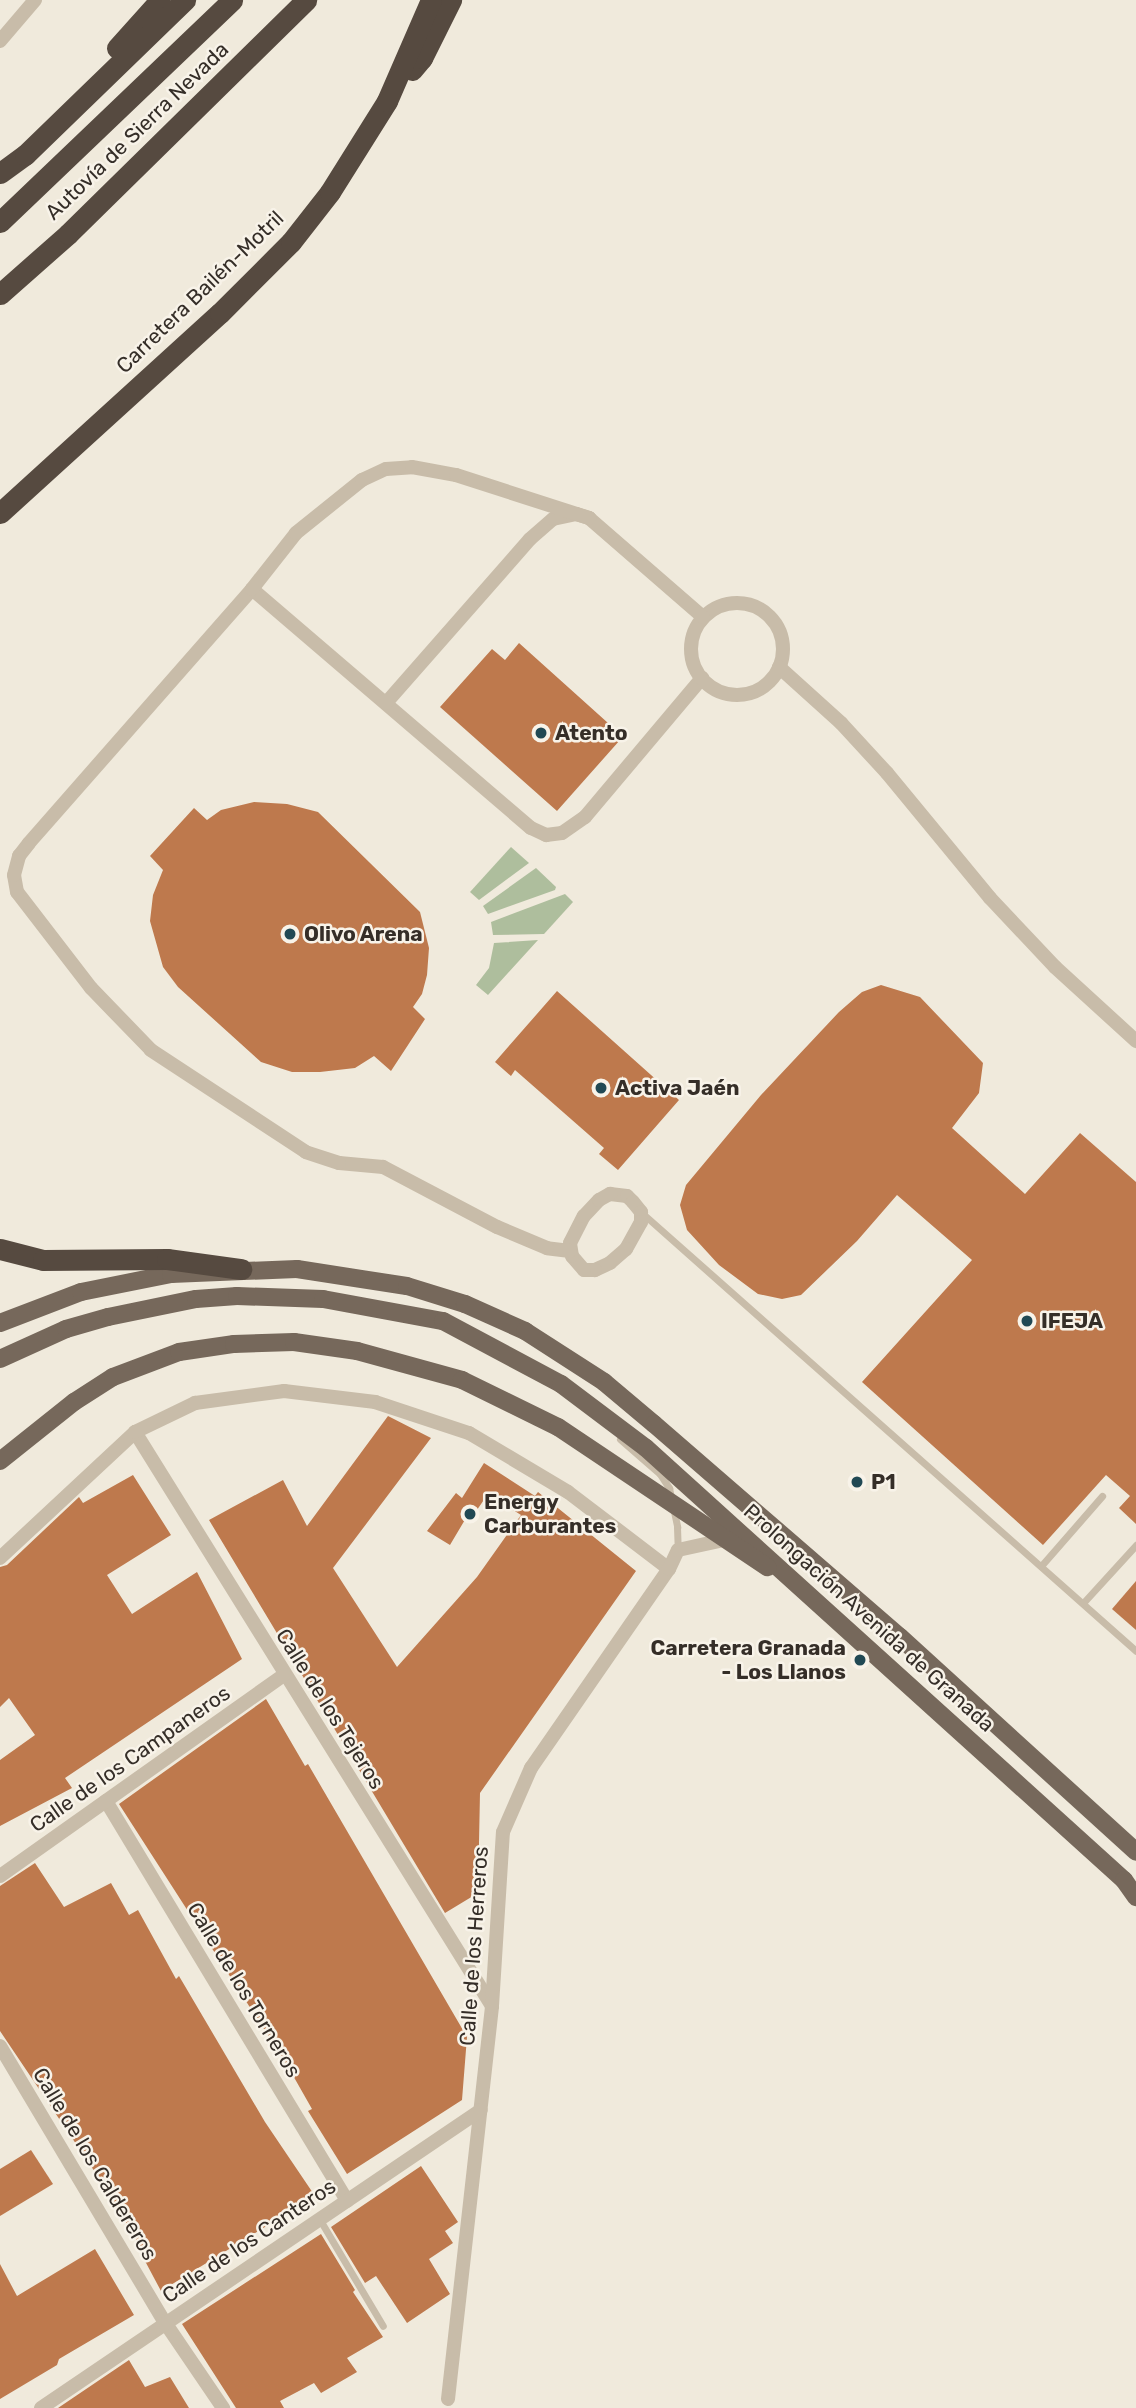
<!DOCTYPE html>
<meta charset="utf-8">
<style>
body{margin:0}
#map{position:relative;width:1136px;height:2408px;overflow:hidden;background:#f0eadc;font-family:Rubik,sans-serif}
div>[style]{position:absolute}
.green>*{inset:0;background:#aebe9d}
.building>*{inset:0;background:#be794d}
.lane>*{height:7px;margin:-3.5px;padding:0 3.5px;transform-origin:3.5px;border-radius:3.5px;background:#c8bca9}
.street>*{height:14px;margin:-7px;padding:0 7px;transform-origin:7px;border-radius:7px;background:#c8bca9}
.street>.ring{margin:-7px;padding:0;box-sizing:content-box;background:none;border:14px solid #c8bca9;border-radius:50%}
.primary>*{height:18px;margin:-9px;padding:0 9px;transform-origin:9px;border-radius:9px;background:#76685b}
.highway>*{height:21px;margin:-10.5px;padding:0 10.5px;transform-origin:10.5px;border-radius:10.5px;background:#564a40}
.dots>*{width:19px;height:19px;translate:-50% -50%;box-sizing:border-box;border:4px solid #f8f3e9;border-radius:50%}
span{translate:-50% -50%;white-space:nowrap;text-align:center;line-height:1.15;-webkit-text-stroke:5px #f8f3e9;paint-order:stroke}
.street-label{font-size:21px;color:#352e28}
.poi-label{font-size:21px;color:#352e28;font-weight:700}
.left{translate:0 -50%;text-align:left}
.right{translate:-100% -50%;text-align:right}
</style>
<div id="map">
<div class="green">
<div style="clip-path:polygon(511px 847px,529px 863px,479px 900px,470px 892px)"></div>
<div style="clip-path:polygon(536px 868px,556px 887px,555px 890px,488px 914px,483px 906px)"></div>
<div style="clip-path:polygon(565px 894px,573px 902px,544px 934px,493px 935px,491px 922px)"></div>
<div style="clip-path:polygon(538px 940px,488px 995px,476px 985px,489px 968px,494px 943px)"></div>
</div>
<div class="building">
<div style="clip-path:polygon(519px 643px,608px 723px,605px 727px,620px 740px,557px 811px,440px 707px,492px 649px,505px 660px)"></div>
<div style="clip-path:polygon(254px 802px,287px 804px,318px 812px,420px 912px,429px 948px,427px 975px,422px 994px,413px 1007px,425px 1019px,391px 1071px,374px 1056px,355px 1068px,320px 1072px,292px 1072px,261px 1062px,178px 987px,163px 967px,150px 921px,153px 895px,163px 870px,150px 856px,194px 808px,207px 820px,221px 810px)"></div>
<div style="clip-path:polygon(881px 985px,920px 997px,983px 1063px,979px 1093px,952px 1128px,1025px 1194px,1080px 1133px,1136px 1182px,1136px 1524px,1119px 1508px,1130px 1496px,1106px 1475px,1043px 1545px,862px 1382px,972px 1260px,897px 1195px,857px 1241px,801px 1295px,782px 1299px,758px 1294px,719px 1265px,687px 1230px,680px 1205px,686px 1185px,761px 1095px,839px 1012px,862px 992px)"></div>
<div style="clip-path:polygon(557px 991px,679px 1100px,618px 1170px,599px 1154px,604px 1148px,515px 1070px,511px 1076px,495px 1062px)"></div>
<div style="clip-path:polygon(388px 1416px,431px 1438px,333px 1568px,397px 1667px,477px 1577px,521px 1515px,488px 1494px,470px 1520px,466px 1518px,450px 1545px,427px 1531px,456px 1493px,462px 1498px,484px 1463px,535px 1496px,538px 1492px,636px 1571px,480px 1793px,478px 1893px,445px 1913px,209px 1520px,283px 1480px,307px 1526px)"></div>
<div style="clip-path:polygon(133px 1475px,171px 1535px,107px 1575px,132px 1614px,197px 1572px,242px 1659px,65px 1778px,72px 1788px,0 1826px,0 1760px,35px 1735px,9px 1698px,0 1707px,0 1567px,7px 1565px,79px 1497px,83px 1503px)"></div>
<div style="clip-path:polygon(1136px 1581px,1136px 1630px,1112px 1609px)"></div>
<div style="clip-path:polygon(266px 1699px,305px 1766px,308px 1764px,467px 2037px,462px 2100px,347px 2174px,308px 2111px,312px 2109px,287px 2065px,119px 1804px)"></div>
<div style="clip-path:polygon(35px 1863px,64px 1907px,111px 1883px,129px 1915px,138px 1910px,176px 1979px,179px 1976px,265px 2122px,315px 2196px,161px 2291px,145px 2261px,147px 2258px,103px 2184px,0 2031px,0 1886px)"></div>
<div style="clip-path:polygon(31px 2150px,53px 2184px,0 2216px,0 2169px)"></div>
<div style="clip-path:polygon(421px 2166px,458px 2222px,445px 2231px,453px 2243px,429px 2259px,450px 2294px,407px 2323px,376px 2276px,365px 2283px,331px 2227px)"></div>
<div style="clip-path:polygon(321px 2234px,355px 2290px,353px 2292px,383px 2337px,347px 2358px,357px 2372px,321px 2393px,314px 2383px,280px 2401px,284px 2408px,236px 2408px,182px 2324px)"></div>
<div style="clip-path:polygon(95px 2249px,134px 2315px,59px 2359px,57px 2365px,0 2399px,0 2264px,17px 2296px)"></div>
<div style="clip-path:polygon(129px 2360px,145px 2387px,170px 2377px,189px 2408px,58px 2408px)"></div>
</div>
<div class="lane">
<div style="left:642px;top:1213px;width:660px;rotate:41.56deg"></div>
<div style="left:620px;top:1439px;width:53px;rotate:41.2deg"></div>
<div style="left:660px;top:1474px;width:17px;rotate:57deg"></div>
<div style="left:669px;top:1488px;width:40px;rotate:78deg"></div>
<div style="left:677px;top:1527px;width:23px;rotate:88deg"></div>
<div style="left:1041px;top:1566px;width:93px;rotate:-48.9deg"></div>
<div style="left:1083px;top:1603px;width:79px;rotate:-47.6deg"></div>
<div style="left:320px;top:2220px;width:123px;rotate:59.3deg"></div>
</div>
<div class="street">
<div style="left:0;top:41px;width:54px;rotate:-49.5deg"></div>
<div style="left:252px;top:589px;width:367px;rotate:40.6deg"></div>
<div style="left:531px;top:828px;width:17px;rotate:25deg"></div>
<div style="left:546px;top:835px;width:16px;rotate:-7deg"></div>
<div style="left:562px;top:833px;width:28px;rotate:-35deg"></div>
<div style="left:585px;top:817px;width:182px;rotate:-49.9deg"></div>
<div class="ring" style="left:691px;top:603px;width:78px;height:78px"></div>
<div style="left:779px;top:667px;width:84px;rotate:42.1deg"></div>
<div style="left:841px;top:723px;width:68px;rotate:47.4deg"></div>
<div style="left:887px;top:773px;width:162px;rotate:50.5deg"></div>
<div style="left:990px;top:898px;width:95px;rotate:46.7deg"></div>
<div style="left:1055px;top:967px;width:110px;rotate:42.4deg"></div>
<div style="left:386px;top:703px;width:218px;rotate:-48.7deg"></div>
<div style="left:530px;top:539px;width:30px;rotate:-41deg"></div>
<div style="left:553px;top:519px;width:24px;rotate:-12deg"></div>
<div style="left:576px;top:514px;width:14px;rotate:17deg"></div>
<div style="left:589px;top:518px;width:151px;rotate:41deg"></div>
<div style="left:610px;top:1194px;width:17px;rotate:7deg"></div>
<div style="left:627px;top:1196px;width:8px;rotate:45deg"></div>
<div style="left:633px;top:1202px;width:13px;rotate:51deg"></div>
<div style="left:641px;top:1212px;width:10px;rotate:90deg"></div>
<div style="left:641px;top:1222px;width:31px;rotate:119deg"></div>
<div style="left:626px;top:1249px;width:21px;rotate:139deg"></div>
<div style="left:610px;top:1263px;width:17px;rotate:155deg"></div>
<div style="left:595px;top:1270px;width:11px;rotate:180deg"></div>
<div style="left:584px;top:1270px;width:18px;rotate:-131deg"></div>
<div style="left:572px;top:1256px;width:13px;rotate:-99deg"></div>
<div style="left:570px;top:1243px;width:30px;rotate:-63deg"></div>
<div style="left:584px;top:1216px;width:22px;rotate:-47deg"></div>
<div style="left:599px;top:1200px;width:13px;rotate:-29deg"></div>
<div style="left:570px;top:1251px;width:23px;rotate:-173deg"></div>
<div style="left:547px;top:1248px;width:54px;rotate:-157.2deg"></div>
<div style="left:497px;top:1227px;width:129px;rotate:-152.2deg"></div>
<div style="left:383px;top:1167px;width:44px;rotate:-174.8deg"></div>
<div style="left:339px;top:1163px;width:35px;rotate:-162deg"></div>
<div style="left:306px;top:1152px;width:186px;rotate:-146.7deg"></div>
<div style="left:151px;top:1050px;width:86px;rotate:-134.1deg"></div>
<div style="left:91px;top:988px;width:121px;rotate:-127.6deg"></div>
<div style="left:17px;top:892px;width:17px;rotate:-100deg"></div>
<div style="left:14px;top:875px;width:20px;rotate:-75deg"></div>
<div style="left:19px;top:856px;width:16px;rotate:-52deg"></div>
<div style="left:29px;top:843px;width:338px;rotate:-48.7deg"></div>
<div style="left:252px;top:589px;width:71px;rotate:-51.8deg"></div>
<div style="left:296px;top:533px;width:85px;rotate:-38.8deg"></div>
<div style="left:362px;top:480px;width:26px;rotate:-25deg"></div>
<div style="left:386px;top:469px;width:26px;rotate:-4deg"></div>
<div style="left:412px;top:467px;width:45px;rotate:10.3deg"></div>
<div style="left:456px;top:475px;width:140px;rotate:17.9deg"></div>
<div style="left:135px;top:1432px;width:676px;rotate:58.12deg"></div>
<div style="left:0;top:1558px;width:185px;rotate:-43deg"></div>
<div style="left:135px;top:1432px;width:67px;rotate:-25.8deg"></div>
<div style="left:195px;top:1403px;width:90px;rotate:-7.7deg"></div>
<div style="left:284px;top:1391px;width:92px;rotate:6.9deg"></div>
<div style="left:375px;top:1402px;width:99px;rotate:18.3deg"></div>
<div style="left:469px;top:1433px;width:115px;rotate:30.8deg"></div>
<div style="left:568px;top:1492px;width:127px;rotate:37.3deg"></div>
<div style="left:106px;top:1801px;width:467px;rotate:58.9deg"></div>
<div style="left:0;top:1876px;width:348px;rotate:-35.3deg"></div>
<div style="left:0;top:2046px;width:324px;rotate:59.2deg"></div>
<div style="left:166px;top:2324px;width:102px;rotate:55.8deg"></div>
<div style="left:448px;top:2399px;width:395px;rotate:-83.6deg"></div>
<div style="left:492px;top:2006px;width:174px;rotate:-86.4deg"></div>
<div style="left:503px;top:1832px;width:70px;rotate:-66.4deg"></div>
<div style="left:531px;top:1768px;width:242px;rotate:-55.3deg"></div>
<div style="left:669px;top:1569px;width:21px;rotate:-65deg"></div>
<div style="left:678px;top:1550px;width:46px;rotate:-12.5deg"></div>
<div style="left:41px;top:2408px;width:531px;rotate:-34.11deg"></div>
</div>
<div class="primary">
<div style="left:0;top:1323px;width:87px;rotate:-20.9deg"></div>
<div style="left:81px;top:1292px;width:92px;rotate:-11.3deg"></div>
<div style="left:171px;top:1274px;width:126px;rotate:-2.3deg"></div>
<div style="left:297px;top:1269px;width:111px;rotate:8.8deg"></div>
<div style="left:407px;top:1286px;width:61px;rotate:17.2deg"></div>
<div style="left:465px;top:1304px;width:66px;rotate:24.2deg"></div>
<div style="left:525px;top:1331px;width:94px;rotate:32.8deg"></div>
<div style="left:604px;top:1382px;width:65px;rotate:40deg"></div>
<div style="left:654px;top:1424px;width:325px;rotate:40.9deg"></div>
<div style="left:900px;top:1637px;width:319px;rotate:42.3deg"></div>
<div style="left:0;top:1359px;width:72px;rotate:-24.4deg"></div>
<div style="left:66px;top:1329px;width:44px;rotate:-15.9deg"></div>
<div style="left:108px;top:1317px;width:90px;rotate:-11.6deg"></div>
<div style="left:196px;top:1299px;width:41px;rotate:-4.2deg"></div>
<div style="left:237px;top:1296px;width:86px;rotate:2deg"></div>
<div style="left:323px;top:1299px;width:122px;rotate:10.4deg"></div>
<div style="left:443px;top:1321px;width:134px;rotate:28.1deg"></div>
<div style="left:561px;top:1384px;width:106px;rotate:37deg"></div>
<div style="left:646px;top:1448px;width:644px;rotate:42.11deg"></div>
<div style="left:1124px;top:1880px;width:21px;rotate:55deg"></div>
<div style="left:0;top:1461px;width:95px;rotate:-38.6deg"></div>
<div style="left:74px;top:1402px;width:46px;rotate:-32.7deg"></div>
<div style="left:113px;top:1377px;width:71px;rotate:-20.7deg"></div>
<div style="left:179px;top:1352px;width:56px;rotate:-8.3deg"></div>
<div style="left:234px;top:1344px;width:60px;rotate:-1.9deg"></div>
<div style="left:294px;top:1342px;width:64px;rotate:8.1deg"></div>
<div style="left:357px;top:1351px;width:109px;rotate:15.4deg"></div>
<div style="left:462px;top:1380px;width:107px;rotate:26.1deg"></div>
<div style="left:558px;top:1427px;width:252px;rotate:33.8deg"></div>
</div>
<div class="highway">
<div style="left:117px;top:48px;width:64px;rotate:-48.1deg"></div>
<div style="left:412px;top:70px;width:16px;rotate:-50deg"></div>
<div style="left:422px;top:58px;width:65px;rotate:-63.4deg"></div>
<div style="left:0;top:173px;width:31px;rotate:-36deg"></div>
<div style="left:25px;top:155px;width:223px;rotate:-44.1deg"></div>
<div style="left:0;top:222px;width:321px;rotate:-43.7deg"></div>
<div style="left:0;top:294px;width:91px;rotate:-41.4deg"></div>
<div style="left:68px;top:234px;width:334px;rotate:-44.5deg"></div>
<div style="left:0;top:513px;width:297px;rotate:-42.3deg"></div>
<div style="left:220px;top:313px;width:100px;rotate:-45deg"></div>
<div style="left:291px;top:242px;width:63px;rotate:-52deg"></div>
<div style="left:330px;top:192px;width:107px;rotate:-57.9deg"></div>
<div style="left:387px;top:101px;width:110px;rotate:-66.5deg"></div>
<div style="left:0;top:1249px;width:44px;rotate:14.3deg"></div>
<div style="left:43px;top:1260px;width:124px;rotate:-0.5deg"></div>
<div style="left:167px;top:1259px;width:75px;rotate:7.7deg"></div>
</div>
<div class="dots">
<div style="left:541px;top:733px;background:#214954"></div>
<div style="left:290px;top:934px;background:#214954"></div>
<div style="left:601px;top:1088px;background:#214954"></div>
<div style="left:1027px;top:1321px;background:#214954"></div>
<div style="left:857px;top:1482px;background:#214954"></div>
<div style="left:470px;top:1514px;background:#214954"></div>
<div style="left:860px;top:1660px;background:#214954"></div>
</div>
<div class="street-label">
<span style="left:137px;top:131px;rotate:-44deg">Autovía de Sierra Nevada</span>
<span style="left:200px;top:292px;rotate:-44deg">Carretera Bailén-Motril</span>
<span style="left:869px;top:1618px;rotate:42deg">Prolongación Avenida de Granada</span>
<span style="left:330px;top:1709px;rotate:58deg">Calle de los Tejeros</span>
<span style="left:130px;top:1759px;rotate:-35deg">Calle de los Campaneros</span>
<span style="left:474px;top:1946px;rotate:-86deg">Calle de los Herreros</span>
<span style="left:244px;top:1990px;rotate:59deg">Calle de los Torneros</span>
<span style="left:95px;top:2164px;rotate:59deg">Calle de los Caldereros</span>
<span style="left:249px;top:2241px;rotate:-34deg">Calle de los Canteros</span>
</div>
<div class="poi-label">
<span class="left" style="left:555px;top:733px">Atento</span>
<span class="left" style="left:304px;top:934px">Olivo Arena</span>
<span class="left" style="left:615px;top:1088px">Activa Jaén</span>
<span class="left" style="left:1041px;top:1321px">IFEJA</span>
<span class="left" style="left:871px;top:1482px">P1</span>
<span class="left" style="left:484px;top:1514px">Energy<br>Carburantes</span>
<span class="right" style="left:846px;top:1660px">Carretera Granada<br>- Los Llanos</span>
</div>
</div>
